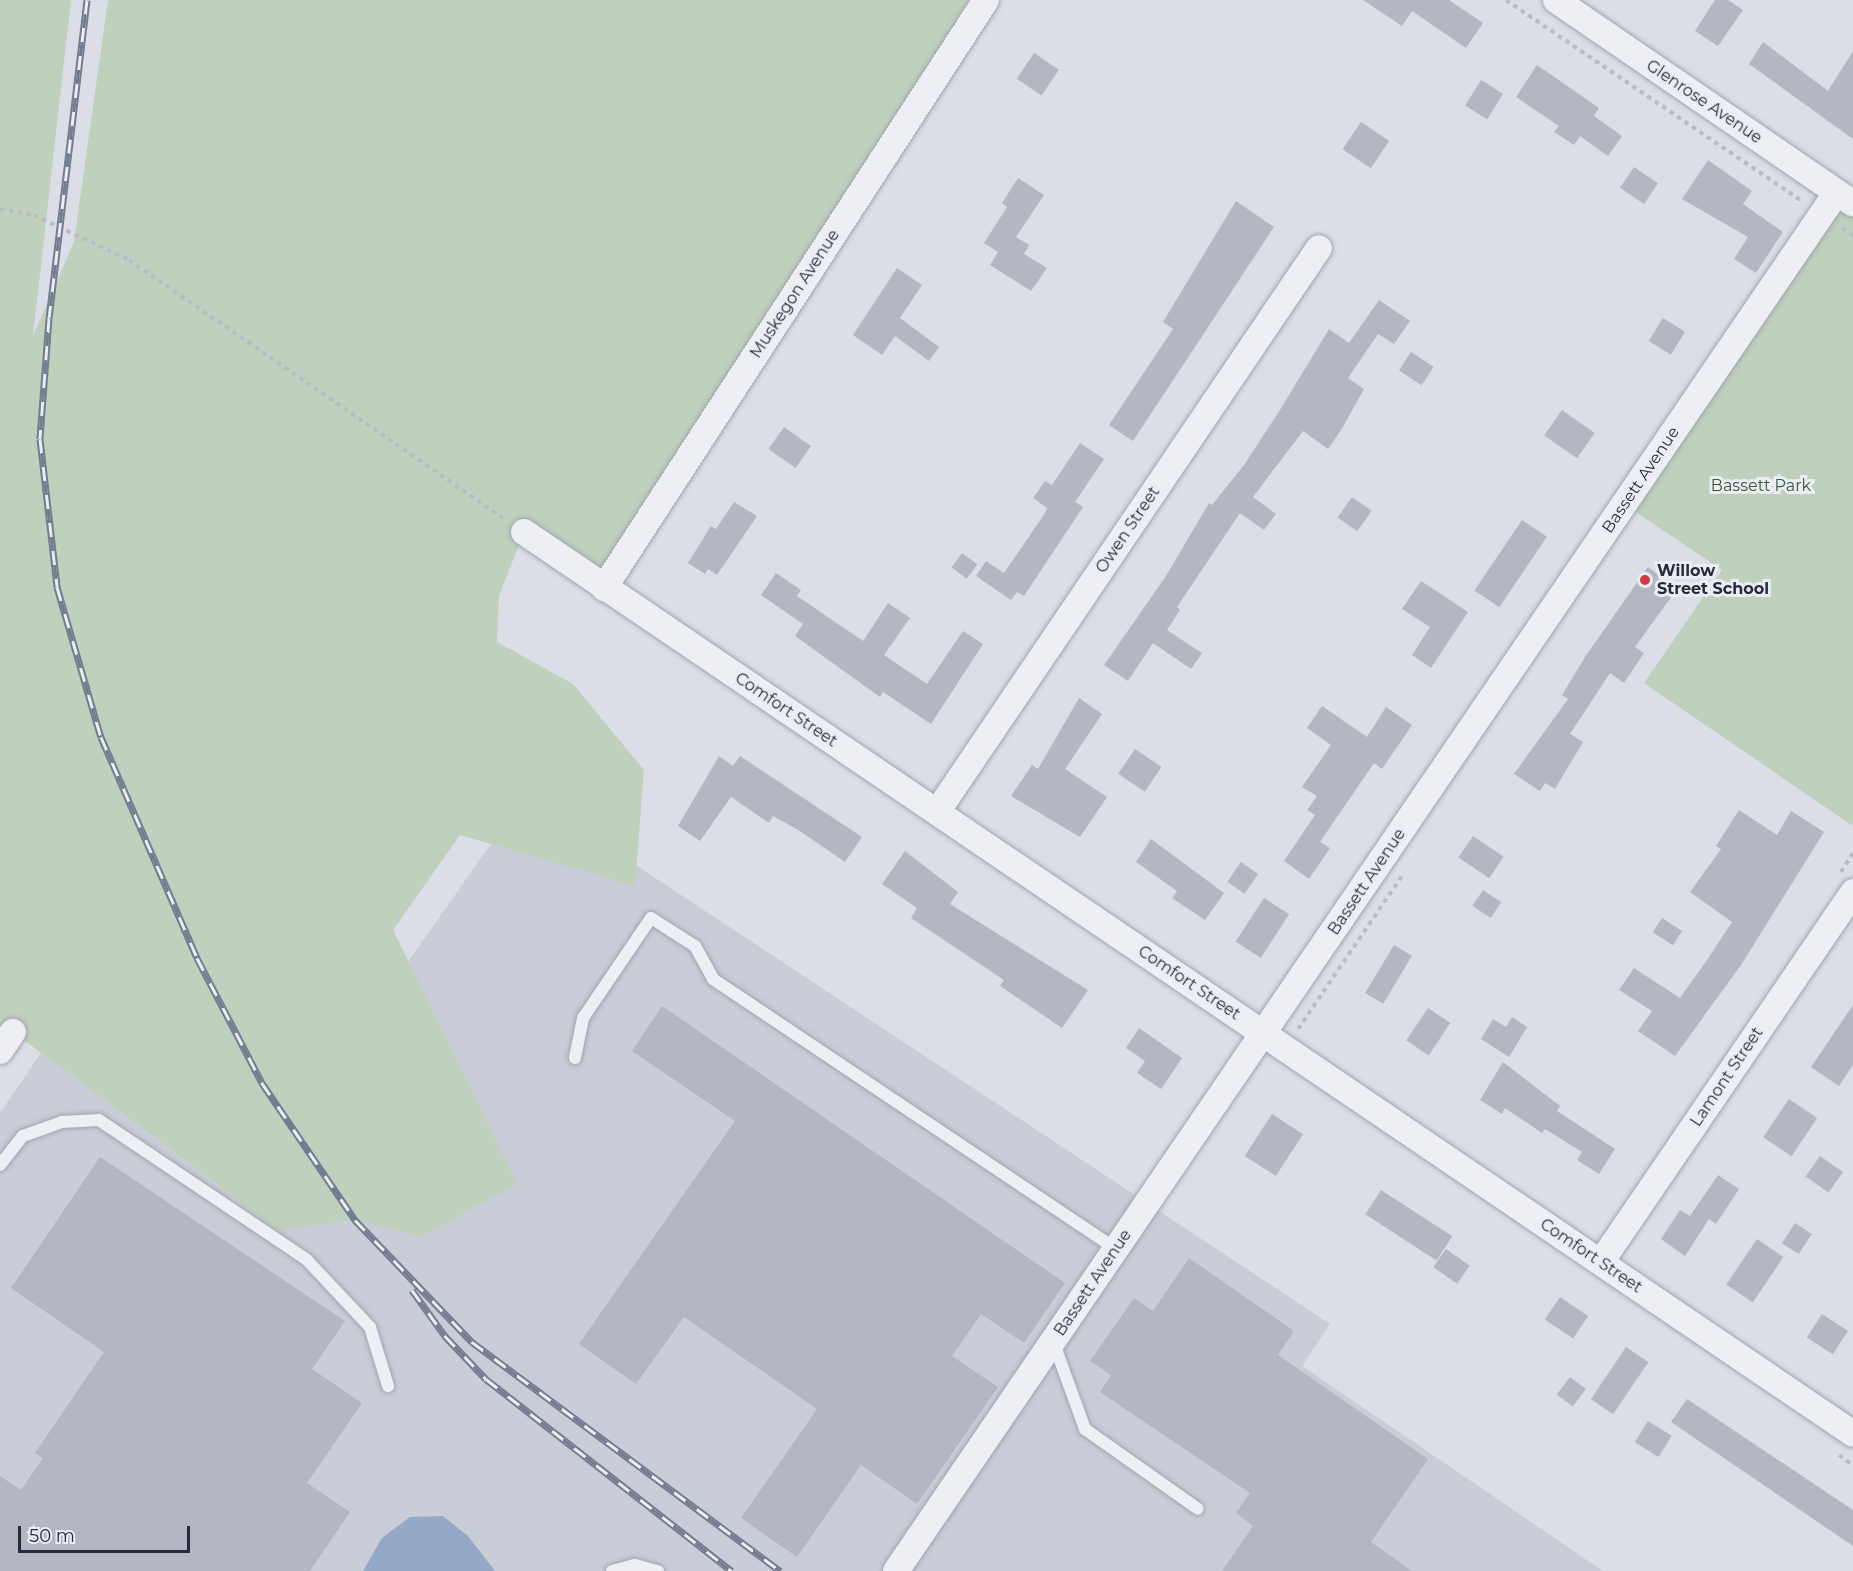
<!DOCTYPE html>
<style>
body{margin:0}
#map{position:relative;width:1853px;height:1571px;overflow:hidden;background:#dbdee6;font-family:Montserrat,sans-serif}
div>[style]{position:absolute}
.built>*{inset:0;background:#c9cdd8}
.green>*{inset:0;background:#bfd0bc}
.water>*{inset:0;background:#94a8c8}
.building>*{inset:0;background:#b2b7c3;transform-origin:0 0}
.path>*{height:4px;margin-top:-2px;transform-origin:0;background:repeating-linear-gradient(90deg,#babcc4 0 4.5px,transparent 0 9px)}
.roads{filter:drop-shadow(0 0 2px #a1a5b0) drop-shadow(0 0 2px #a1a5b0)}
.service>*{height:12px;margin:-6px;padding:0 6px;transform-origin:6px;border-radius:6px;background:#eeeff4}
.minor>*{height:26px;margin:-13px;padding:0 13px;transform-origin:13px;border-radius:13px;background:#eeeff4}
.rail>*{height:7px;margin-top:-3.5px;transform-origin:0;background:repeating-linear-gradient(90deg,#eaedf4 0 14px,#747c90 0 28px);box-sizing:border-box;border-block:2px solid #747c90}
.dots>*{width:16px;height:16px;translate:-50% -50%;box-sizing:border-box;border:3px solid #eaedf4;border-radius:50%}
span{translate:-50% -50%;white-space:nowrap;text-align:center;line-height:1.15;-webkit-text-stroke:6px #eaedf4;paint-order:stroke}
.street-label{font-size:16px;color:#252b3c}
.park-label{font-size:16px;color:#355931}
.poi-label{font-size:16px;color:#252b3c;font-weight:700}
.left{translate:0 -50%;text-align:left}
.scale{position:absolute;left:18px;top:1526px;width:172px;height:27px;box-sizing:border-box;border:3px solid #252b3c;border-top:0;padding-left:8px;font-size:18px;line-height:21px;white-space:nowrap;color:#252b3c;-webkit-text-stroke:4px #eaedf4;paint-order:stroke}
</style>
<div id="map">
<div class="built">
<div style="clip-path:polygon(527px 793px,1330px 1324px,1302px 1366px,1603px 1571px,0 1571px,0 1113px,41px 1053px,239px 1201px)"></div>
</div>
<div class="green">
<div style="clip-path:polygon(0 0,71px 0,33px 336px,74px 242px,108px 0,969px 0,956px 20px,968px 28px,604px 588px,524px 532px,499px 596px,497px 642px,573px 684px,644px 770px,635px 886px,460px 835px,393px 930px,517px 1184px,422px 1236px,355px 1220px,278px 1230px,13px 1032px,0 1029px)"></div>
<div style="clip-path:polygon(1842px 206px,1853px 214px,1853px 826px,1644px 683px,1722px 570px,1633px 510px)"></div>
</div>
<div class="water">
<div style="clip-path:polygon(443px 1516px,468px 1536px,495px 1571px,363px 1571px,382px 1538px,410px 1517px)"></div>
</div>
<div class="building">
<div style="clip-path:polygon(1363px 0,1449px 0,1483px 23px,1466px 48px,1412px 11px,1402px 26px)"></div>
<div style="clip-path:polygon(1715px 0,1728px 0,1743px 10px,1718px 46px,1695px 31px)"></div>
<div style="clip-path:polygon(1763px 42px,1828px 91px,1853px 51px,1853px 139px,1749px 64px)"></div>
<div style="left:1034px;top:53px;width:30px;height:31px;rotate:34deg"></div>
<div style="clip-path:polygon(1537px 65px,1599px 108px,1594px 116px,1622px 136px,1608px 156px,1580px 136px,1574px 145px,1554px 132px,1559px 126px,1516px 97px)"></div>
<div style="left:1481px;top:80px;width:26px;height:30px;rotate:32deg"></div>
<div style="left:1361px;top:122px;width:34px;height:33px;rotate:34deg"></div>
<div style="clip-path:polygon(1708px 160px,1752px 191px,1743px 204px,1783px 232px,1756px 273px,1734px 259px,1748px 237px,1682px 199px)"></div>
<div style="left:1634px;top:167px;width:29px;height:25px;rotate:34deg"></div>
<div style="clip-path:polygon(1018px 178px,1044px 195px,1016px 237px,1029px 245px,1024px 254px,1047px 268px,1031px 291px,990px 265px,998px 252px,984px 243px,1007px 207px,1002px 203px)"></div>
<div style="clip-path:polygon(1236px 201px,1274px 227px,1133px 441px,1109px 425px,1173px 329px,1163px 322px)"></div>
<div style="clip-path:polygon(897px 268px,922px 285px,900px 318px,939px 347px,929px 361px,895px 336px,882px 355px,853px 335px)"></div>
<div style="clip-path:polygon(1379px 300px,1410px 321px,1394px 344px,1378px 334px,1348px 378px,1364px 389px,1341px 430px,1328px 449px,1303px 431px,1253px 497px,1276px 514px,1264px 530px,1240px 513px,1177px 607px,1180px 610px,1167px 630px,1202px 653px,1191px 669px,1153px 643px,1128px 681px,1104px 665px,1166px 576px,1209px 503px,1212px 505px,1244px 465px,1280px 410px,1329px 329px,1349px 343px)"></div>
<div style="left:1663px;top:318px;width:26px;height:27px;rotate:32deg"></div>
<div style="left:1411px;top:352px;width:27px;height:22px;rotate:33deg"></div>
<div style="left:1562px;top:410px;width:40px;height:31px;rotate:35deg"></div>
<div style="left:784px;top:427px;width:33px;height:27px;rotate:35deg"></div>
<div style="clip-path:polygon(1080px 443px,1104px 459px,1075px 502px,1083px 507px,1024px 596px,1017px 592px,1011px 600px,976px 576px,986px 561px,1004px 573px,1045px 513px,1047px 508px,1033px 498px,1045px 481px,1052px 485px)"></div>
<div style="left:1352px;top:497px;width:24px;height:25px;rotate:35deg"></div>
<div style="clip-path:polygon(734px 502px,757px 516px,717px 575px,708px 569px,705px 574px,688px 563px,711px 526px,716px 529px)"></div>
<div style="left:1522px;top:520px;width:30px;height:85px;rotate:34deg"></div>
<div style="left:962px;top:553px;width:19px;height:18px;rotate:36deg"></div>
<div style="clip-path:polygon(1648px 567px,1677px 589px,1635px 647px,1644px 653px,1624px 683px,1610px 673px,1570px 734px,1583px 742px,1555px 789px,1545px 783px,1540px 791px,1514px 774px,1568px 699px,1562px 695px,1585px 657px)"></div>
<div style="clip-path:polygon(776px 573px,801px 590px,797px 596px,863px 641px,888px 603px,910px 618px,884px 655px,927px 684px,963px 631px,983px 644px,931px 724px,883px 692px,880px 697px,795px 636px,803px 624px,761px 595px)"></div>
<div style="clip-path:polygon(1421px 581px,1468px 612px,1431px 668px,1412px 655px,1430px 627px,1402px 609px)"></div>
<div style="clip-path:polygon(1079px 698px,1102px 714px,1065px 769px,1107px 797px,1080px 837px,1011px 796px,1032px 765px,1038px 769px)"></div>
<div style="clip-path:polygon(1322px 706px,1367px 737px,1386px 707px,1412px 725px,1382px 769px,1374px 763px,1320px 842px,1330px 848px,1309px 879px,1284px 861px,1315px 815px,1307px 810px,1317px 796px,1302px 787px,1331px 745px,1307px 728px)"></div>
<div style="left:1135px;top:749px;width:32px;height:30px;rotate:34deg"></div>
<div style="clip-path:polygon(719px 756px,733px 766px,740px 756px,862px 837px,845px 862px,800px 831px,773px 816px,769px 823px,731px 797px,700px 841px,678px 826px)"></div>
<div style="clip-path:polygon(1739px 810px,1777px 835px,1791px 811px,1824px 832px,1741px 965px,1675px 1056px,1638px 1031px,1652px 1011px,1619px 990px,1634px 968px,1680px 998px,1707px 960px,1732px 922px,1690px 892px,1721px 849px,1716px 846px)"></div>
<div style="left:1473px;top:836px;width:37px;height:26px;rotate:34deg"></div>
<div style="clip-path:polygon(1151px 839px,1224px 893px,1205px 920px,1172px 898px,1177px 891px,1136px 862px)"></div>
<div style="clip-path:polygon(905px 851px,958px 892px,950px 904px,1088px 990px,1062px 1028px,1000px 986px,1004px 980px,911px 918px,917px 908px,882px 884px)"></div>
<div style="left:1241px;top:862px;width:21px;height:24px;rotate:35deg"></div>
<div style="left:1483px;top:890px;width:22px;height:19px;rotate:34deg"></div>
<div style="left:1264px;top:898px;width:30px;height:52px;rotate:33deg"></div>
<div style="left:1662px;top:918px;width:24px;height:17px;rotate:33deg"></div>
<div style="left:1394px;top:945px;width:21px;height:56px;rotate:31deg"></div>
<div style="clip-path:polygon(1853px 1005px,1853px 1065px,1839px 1086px,1811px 1067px)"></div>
<div style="clip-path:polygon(662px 1006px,1065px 1283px,1024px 1343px,981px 1314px,952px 1356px,998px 1387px,917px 1504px,861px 1465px,797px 1557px,741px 1518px,817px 1409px,684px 1317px,636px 1384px,579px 1344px,735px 1121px,632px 1051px)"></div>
<div style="left:1428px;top:1008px;width:27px;height:39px;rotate:34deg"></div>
<div style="clip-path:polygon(1512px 1017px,1527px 1027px,1509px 1057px,1481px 1039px,1493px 1019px,1506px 1027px)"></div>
<div style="clip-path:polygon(1139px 1028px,1182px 1058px,1161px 1089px,1137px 1073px,1145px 1061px,1126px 1048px)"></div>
<div style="clip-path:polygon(1503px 1062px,1560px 1106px,1557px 1111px,1615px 1149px,1599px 1174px,1577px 1160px,1582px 1152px,1545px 1129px,1542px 1133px,1505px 1108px,1502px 1114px,1480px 1100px)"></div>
<div style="left:1789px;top:1099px;width:34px;height:46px;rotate:34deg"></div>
<div style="left:1272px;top:1114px;width:37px;height:50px;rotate:33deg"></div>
<div style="left:1820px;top:1156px;width:28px;height:25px;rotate:35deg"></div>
<div style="clip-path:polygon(100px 1157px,345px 1321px,312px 1369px,362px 1403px,307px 1483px,350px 1512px,310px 1571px,0 1571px,0 1476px,21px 1490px,43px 1458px,35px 1453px,104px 1352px,11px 1288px)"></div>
<div style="clip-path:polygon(1718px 1175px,1739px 1189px,1716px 1224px,1709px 1219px,1685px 1256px,1661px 1239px,1680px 1210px,1690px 1216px)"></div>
<div style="left:1381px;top:1190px;width:85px;height:29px;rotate:33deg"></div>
<div style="left:1795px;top:1223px;width:20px;height:24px;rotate:33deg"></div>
<div style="left:1757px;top:1239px;width:32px;height:55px;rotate:34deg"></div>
<div style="left:1446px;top:1249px;width:29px;height:22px;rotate:35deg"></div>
<div style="clip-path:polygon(1189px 1258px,1294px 1331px,1278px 1355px,1428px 1459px,1371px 1542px,1412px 1571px,1222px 1571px,1253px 1526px,1236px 1513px,1250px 1493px,1100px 1392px,1111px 1375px,1090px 1361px,1134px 1298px,1153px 1311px)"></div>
<div style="left:1560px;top:1297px;width:34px;height:27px;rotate:34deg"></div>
<div style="left:1822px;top:1314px;width:31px;height:28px;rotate:33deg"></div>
<div style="left:1626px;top:1347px;width:27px;height:63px;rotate:34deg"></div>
<div style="left:1570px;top:1377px;width:20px;height:22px;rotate:37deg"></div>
<div style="clip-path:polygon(1687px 1399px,1853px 1510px,1853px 1546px,1671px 1422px)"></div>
<div style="left:1648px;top:1421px;width:28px;height:25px;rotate:32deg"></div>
</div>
<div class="path">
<div style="left:1506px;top:0;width:359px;rotate:34.2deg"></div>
<div style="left:0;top:209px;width:35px;rotate:10deg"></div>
<div style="left:34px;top:215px;width:105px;rotate:25.3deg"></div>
<div style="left:129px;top:260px;width:458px;rotate:34.6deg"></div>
<div style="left:1842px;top:228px;width:14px;rotate:36deg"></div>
<div style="left:1841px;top:872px;width:22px;rotate:-58deg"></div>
<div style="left:1298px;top:1029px;width:185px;rotate:-55.8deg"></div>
<div style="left:1839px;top:1455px;width:17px;rotate:36deg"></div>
</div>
<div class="roads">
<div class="service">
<div style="left:575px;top:1058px;width:41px;rotate:-78.7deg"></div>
<div style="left:583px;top:1018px;width:121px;rotate:-55.8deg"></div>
<div style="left:651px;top:918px;width:52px;rotate:32.5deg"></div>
<div style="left:695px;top:946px;width:38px;rotate:61deg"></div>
<div style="left:713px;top:979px;width:485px;rotate:33.8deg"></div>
<div style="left:0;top:1165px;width:37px;rotate:-52deg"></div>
<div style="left:23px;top:1136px;width:41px;rotate:-19.7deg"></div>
<div style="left:62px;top:1122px;width:37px;rotate:-3deg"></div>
<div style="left:99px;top:1120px;width:251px;rotate:33.9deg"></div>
<div style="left:307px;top:1260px;width:92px;rotate:46.8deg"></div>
<div style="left:370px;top:1327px;width:62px;rotate:73deg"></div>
<div style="left:1053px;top:1341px;width:94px;rotate:70deg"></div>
<div style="left:1085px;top:1429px;width:138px;rotate:35.3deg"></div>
<div style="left:612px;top:1571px;width:24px;rotate:-15deg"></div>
<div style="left:635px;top:1565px;width:24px;rotate:15deg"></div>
</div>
<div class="minor">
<div style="left:1556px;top:0;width:360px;rotate:34.4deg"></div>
<div style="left:524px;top:532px;width:1606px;rotate:34.16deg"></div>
<div style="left:604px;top:588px;width:701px;rotate:-56.99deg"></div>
<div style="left:937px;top:812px;width:681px;rotate:-55.89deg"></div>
<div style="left:0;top:1051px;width:23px;rotate:-56deg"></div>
<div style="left:1601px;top:1262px;width:448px;rotate:-55.7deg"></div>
<div style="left:896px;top:1571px;width:1669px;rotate:-55.69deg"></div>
</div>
</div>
<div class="rail">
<div style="left:87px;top:0;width:320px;rotate:96.8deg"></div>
<div style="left:49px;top:318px;width:121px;rotate:94.3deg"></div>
<div style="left:40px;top:439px;width:149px;rotate:83.4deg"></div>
<div style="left:57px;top:587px;width:156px;rotate:73.7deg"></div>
<div style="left:101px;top:737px;width:241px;rotate:66.5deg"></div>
<div style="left:197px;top:958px;width:141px;rotate:62.5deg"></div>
<div style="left:262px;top:1083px;width:166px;rotate:55.8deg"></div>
<div style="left:355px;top:1220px;width:169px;rotate:46.2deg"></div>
<div style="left:472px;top:1342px;width:384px;rotate:36.6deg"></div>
<div style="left:412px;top:1290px;width:57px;rotate:54.3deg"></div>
<div style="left:445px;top:1336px;width:59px;rotate:46.4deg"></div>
<div style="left:486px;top:1379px;width:312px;rotate:38deg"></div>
</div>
<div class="dots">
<div style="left:1645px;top:580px;background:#d23940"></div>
</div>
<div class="street-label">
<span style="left:1704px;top:102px;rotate:34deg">Glenrose Avenue</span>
<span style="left:795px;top:294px;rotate:-57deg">Muskegon Avenue</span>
<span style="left:1641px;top:480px;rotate:-56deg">Bassett Avenue</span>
<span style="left:1128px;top:530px;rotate:-56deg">Owen Street</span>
<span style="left:786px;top:710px;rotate:34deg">Comfort Street</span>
<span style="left:1367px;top:882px;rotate:-56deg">Bassett Avenue</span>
<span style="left:1189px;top:983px;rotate:34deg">Comfort Street</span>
<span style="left:1727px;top:1077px;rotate:-56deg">Lamont Street</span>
<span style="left:1591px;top:1256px;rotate:34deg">Comfort Street</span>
<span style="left:1093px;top:1283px;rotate:-56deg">Bassett Avenue</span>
</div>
<div class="park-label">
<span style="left:1761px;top:486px">Bassett Park</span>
</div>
<div class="poi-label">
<span class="left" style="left:1657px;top:580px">Willow<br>Street School</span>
</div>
<div class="scale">50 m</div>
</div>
